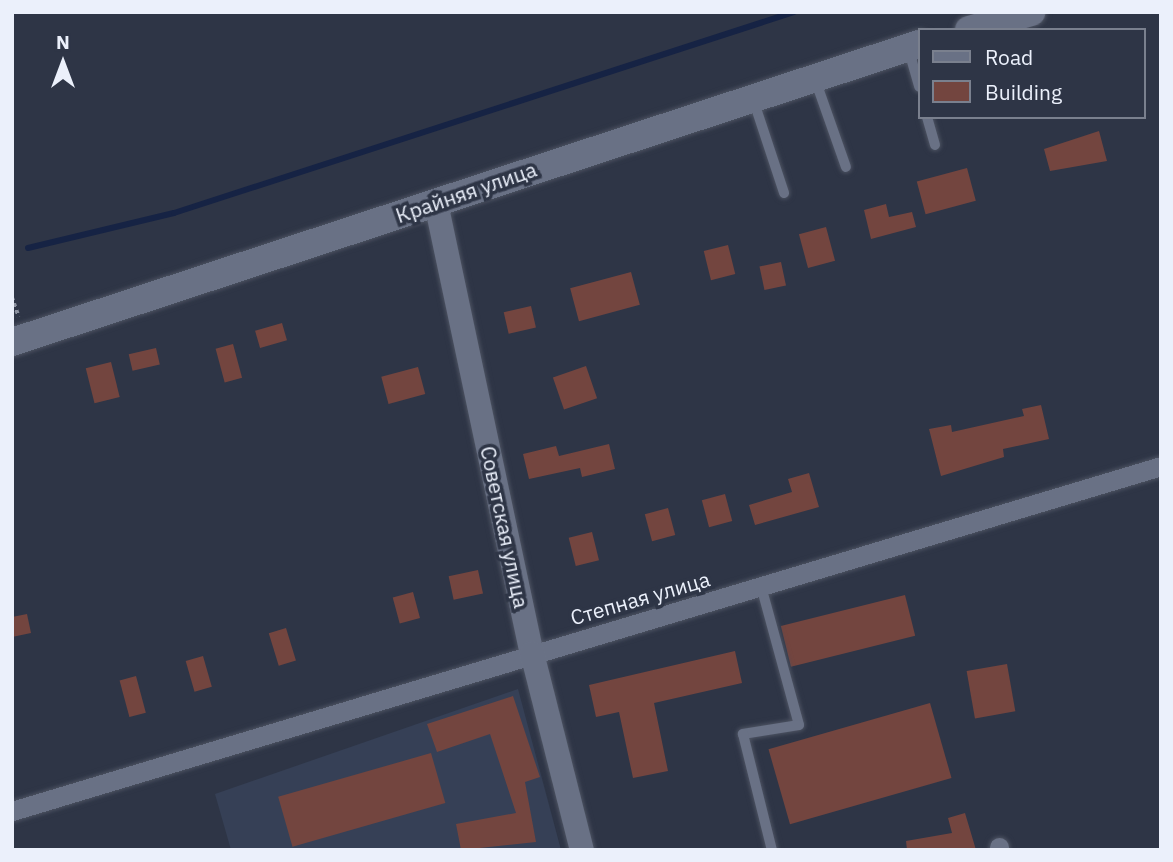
<!DOCTYPE html>
<meta charset="utf-8">
<style>
body{margin:0}
#map{position:relative;width:1173px;height:862px;overflow:hidden;background:#2e3546;font-family:"IBM Plex Sans",sans-serif}
div>[style]{position:absolute}
.built>*{inset:0;background:#364056}
.stream>*{height:6px;margin:-3px;padding:0 3px;transform-origin:3px;border-radius:3px;background:#162344}
.building>*{inset:0;background:#73453f;transform-origin:0 0}
.path>*{height:3.5px;margin-top:-1.75px;transform-origin:0;background:repeating-linear-gradient(90deg,#8b919f 0 3.5px,transparent 0 7px)}
.roads{filter:drop-shadow(0 0 2px #4d5362) drop-shadow(0 0 2px #4d5362)}
.service>*{height:10px;margin:-5px;padding:0 5px;transform-origin:5px;border-radius:5px;background:#697185}
.minor>*{height:19px;margin:-9.5px;padding:0 9.5px;transform-origin:9.5px;border-radius:9.5px;background:#697185}
.tertiary>*{height:24px;margin:-12px;padding:0 12px;transform-origin:12px;border-radius:12px;background:#697185}
.secondary>*{height:28px;margin:-14px;padding:0 14px;transform-origin:14px;border-radius:14px;background:#697185}
span{translate:-50% -50%;white-space:nowrap;text-align:center;line-height:1.15;-webkit-text-stroke:7px #2e3546;paint-order:stroke}
.street-label{font-size:21px;color:#ebf0fb}
.frame{position:absolute;inset:0;border:14px solid #ebf0fb;pointer-events:none}
.legend{position:absolute;left:918px;top:28px;width:228px;height:91px;box-sizing:border-box;background:#2e3546;border:2px solid #7a808e;margin:0;padding:9px 12px;list-style:none;font-size:21px;color:#ebf0fb}
.legend li{display:flex;align-items:center;gap:14px;height:35px}
.legend b{width:35px;border:2px solid #7a808e}
.north{position:absolute;left:28px;top:28px;width:70px;height:70px;-webkit-text-stroke:5px #2e3546;paint-order:stroke;rotate:0deg;font-size:19px;font-weight:700;line-height:28px;text-align:center;color:#ebf0fb}
.north::after{content:'';display:block;margin:auto;width:24px;height:32px;background:#ebf0fb;clip-path:polygon(50% 0,100% 100%,50% 72%,0 100%)}
</style>
<div id="map">
<div class="built">
<div style="clip-path:polygon(518px 689px,561px 850px,231px 850px,215px 794px)"></div>
</div>
<div class="stream">
<div style="left:28px;top:248px;width:150px;rotate:-13.5deg"></div>
<div style="left:174px;top:213px;width:652px;rotate:-17.96deg"></div>
</div>
<div class="building">
<div style="clip-path:polygon(1099px 131px,1107px 161px,1050px 171px,1044px 149px)"></div>
<div style="left:967px;top:168px;width:34px;height:52px;rotate:75deg"></div>
<div style="clip-path:polygon(886px 204px,889px 217px,912px 212px,916px 227px,871px 239px,864px 210px)"></div>
<div style="left:826px;top:227px;width:35px;height:28px;rotate:75deg"></div>
<div style="left:728px;top:245px;width:30px;height:25px;rotate:76deg"></div>
<div style="left:781px;top:262px;width:24px;height:22px;rotate:78deg"></div>
<div style="left:631px;top:272px;width:34px;height:63px;rotate:75deg"></div>
<div style="left:531px;top:306px;width:22px;height:28px;rotate:77deg"></div>
<div style="left:282px;top:323px;width:18px;height:28px;rotate:74deg"></div>
<div style="left:233px;top:344px;width:35px;height:18px;rotate:75deg"></div>
<div style="left:156px;top:348px;width:17px;height:28px;rotate:77deg"></div>
<div style="left:111px;top:362px;width:36px;height:26px;rotate:76deg"></div>
<div style="left:586px;top:366px;width:34px;height:35px;rotate:71deg"></div>
<div style="left:418px;top:367px;width:28px;height:38px;rotate:75deg"></div>
<div style="clip-path:polygon(1041px 405px,1049px 439px,1003px 449px,1004px 457px,941px 476px,929px 429px,951px 425px,952px 432px,1024px 416px,1022px 409px)"></div>
<div style="clip-path:polygon(609px 444px,615px 469px,582px 477px,580px 468px,529px 479px,523px 454px,556px 446px,559px 456px)"></div>
<div style="clip-path:polygon(809px 473px,819px 507px,755px 525px,749px 505px,792px 492px,788px 479px)"></div>
<div style="left:725px;top:494px;width:28px;height:24px;rotate:75deg"></div>
<div style="left:668px;top:508px;width:28px;height:24px;rotate:75deg"></div>
<div style="left:592px;top:532px;width:29px;height:24px;rotate:76deg"></div>
<div style="left:478px;top:570px;width:24px;height:30px;rotate:78deg"></div>
<div style="left:413px;top:592px;width:27px;height:21px;rotate:75deg"></div>
<div style="left:905px;top:595px;width:42px;height:128px;rotate:76deg"></div>
<div style="clip-path:polygon(27px 614px,31px 633px,12px 637px,12px 617px)"></div>
<div style="left:286px;top:628px;width:34px;height:18px;rotate:73deg"></div>
<div style="clip-path:polygon(735px 651px,742px 683px,654px 703px,668px 771px,633px 778px,619px 712px,596px 717px,589px 685px)"></div>
<div style="left:203px;top:656px;width:32px;height:18px;rotate:74deg"></div>
<div style="left:1007px;top:664px;width:48px;height:41px;rotate:80deg"></div>
<div style="left:136px;top:676px;width:38px;height:17px;rotate:75deg"></div>
<div style="clip-path:polygon(513px 696px,540px 777px,525px 782px,536px 842px,461px 850px,456px 824px,516px 813px,490px 734px,437px 752px,427px 724px)"></div>
<div style="left:930px;top:703px;width:78px;height:168px;rotate:74deg"></div>
<div style="left:431px;top:753px;width:52px;height:159px;rotate:74deg"></div>
<div style="clip-path:polygon(965px 813px,976px 850px,907px 850px,906px 841px,952px 833px,948px 818px)"></div>
</div>
<div class="path">
<div style="left:12px;top:297px;width:21px;rotate:71deg"></div>
</div>
<div class="roads">
<div class="service">
<div style="left:909px;top:51px;width:37px;rotate:74deg"></div>
<div style="left:816px;top:82px;width:90px;rotate:70.6deg"></div>
<div style="left:753px;top:99px;width:99px;rotate:71.7deg"></div>
<div style="left:927px;top:117px;width:29px;rotate:74deg"></div>
<div style="left:761px;top:586px;width:144px;rotate:74.7deg"></div>
<div style="left:799px;top:725px;width:57px;rotate:170.9deg"></div>
<div style="left:743px;top:734px;width:120px;rotate:76deg"></div>
</div>
<div class="minor">
<div style="left:12px;top:811px;width:1200px;rotate:-16.71deg"></div>
<div style="left:999px;top:847px;width:3px;rotate:90deg"></div>
</div>
<div class="tertiary">
<div style="left:436px;top:203px;width:460px;rotate:78deg"></div>
<div style="left:532px;top:653px;width:203px;rotate:75.8deg"></div>
</div>
<div class="secondary">
<div style="left:969px;top:30px;width:65px;rotate:-16.2deg"></div>
<div style="left:12px;top:342px;width:955px;rotate:-18.19deg"></div>
</div>
</div>
<div class="street-label">
<span style="left:466px;top:192px;rotate:-19deg">Крайняя улица</span>
<span style="left:505px;top:527px;rotate:78deg">Советская улица</span>
<span style="left:640px;top:598px;rotate:-16deg">Степная улица</span>
</div>
<div class="frame"></div>
<ul class="legend">
<li><b style="height:9px;background:#697185"></b>Road</li>
<li><b style="height:19px;background:#73453f"></b>Building</li>
</ul>
<div class="north">N</div>
</div>
